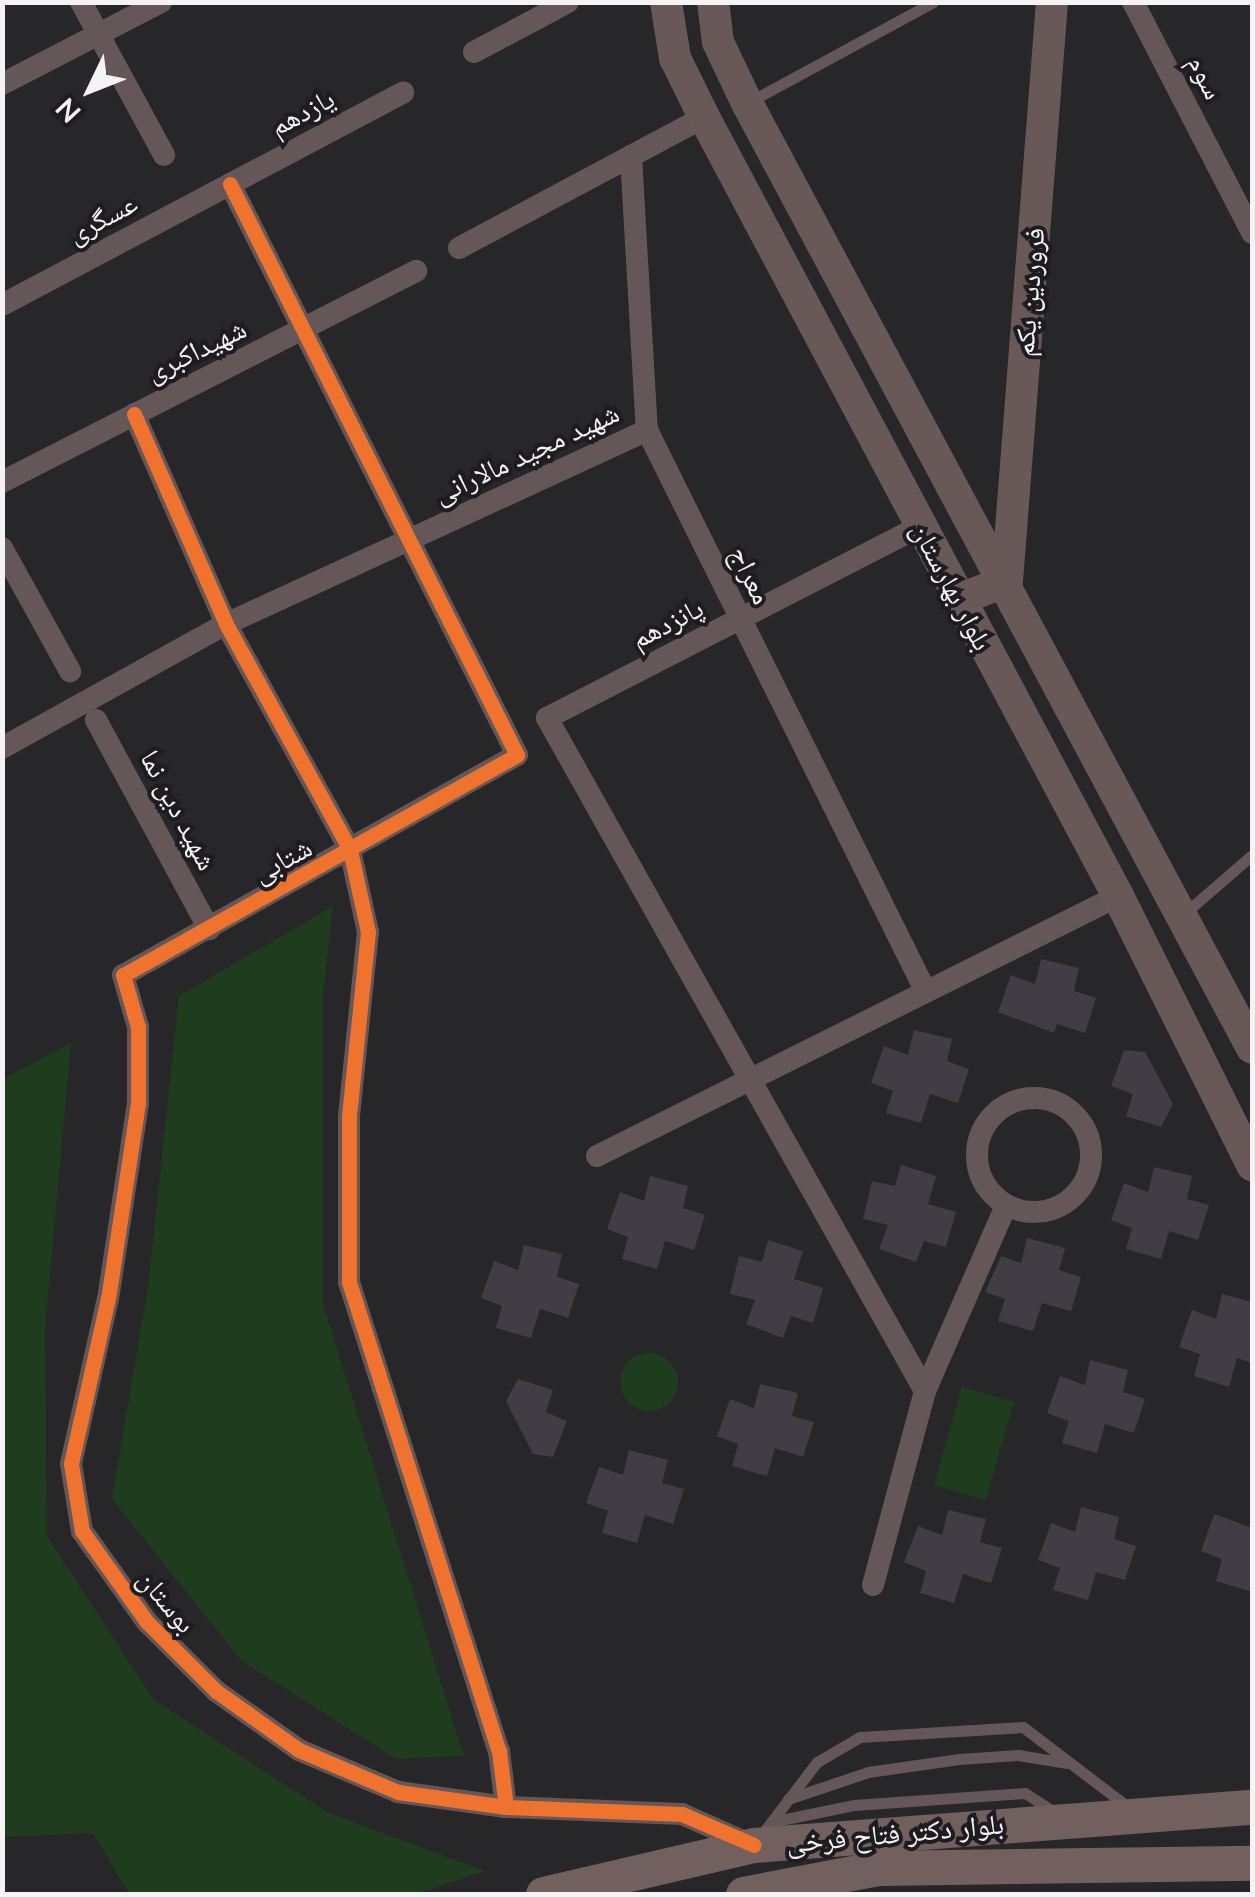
<!DOCTYPE html>
<meta charset="utf-8">
<style>
body{margin:0}
#map{position:relative;width:1255px;height:1897px;overflow:hidden;background:#272628;font-family:Mulish,"Noto Naskh Arabic",sans-serif}
div>[style]{position:absolute}
.green>*{inset:0;background:#203c1e;transform-origin:0 0}
.round{border-radius:50%}
.building>*{inset:0;background:#413d45}
.lane>*{height:11px;margin:-5.5px;padding:0 5.5px;transform-origin:5.5px;border-radius:5.5px;background:#655757}
.street>*{height:22px;margin:-11px;padding:0 11px;transform-origin:11px;border-radius:11px;background:#655757}
.street>.ring{margin:-11px;padding:0;box-sizing:content-box;background:none;border:22px solid #655757;border-radius:50%}
.secondary>*{height:32px;margin:-16px;padding:0 16px;transform-origin:16px;border-radius:16px;background:#685958}
.primary>*{height:35px;margin:-17.5px;padding:0 17.5px;transform-origin:17.5px;border-radius:17.5px;background:#72605f}
.cycleway>*{height:15px;margin:-7.5px;padding:0 7.5px;transform-origin:7.5px;border-radius:7.5px;background:#ef722f}
span{translate:-50% -50%;white-space:nowrap;text-align:center;line-height:1.15;-webkit-text-stroke:8px #1e1c20;paint-order:stroke}
.street-label{font-size:28px;color:#f5f3f6}
.frame{position:absolute;inset:0;border:5px solid #f5f3f6;pointer-events:none}
.north{position:absolute;left:40px;top:40px;width:100px;height:100px;-webkit-text-stroke:8px #1e1c20;paint-order:stroke;rotate:227deg;font-size:28px;font-weight:700;line-height:40px;text-align:center;color:#f5f3f6}
.north::after{content:'';display:block;margin:auto;width:35px;height:45px;background:#f5f3f6;clip-path:polygon(50% 0,100% 100%,50% 72%,0 100%)}
</style>
<div id="map">
<div class="green">
<div style="clip-path:polygon(333px 906px,323px 996px,323px 1304px,464px 1756px,396px 1759px,242px 1661px,112px 1499px,148px 1287px,179px 996px)"></div>
<div style="clip-path:polygon(71px 1043px,45px 1331px,47px 1536px,154px 1700px,329px 1813px,485px 1871px,416px 1894px,129px 1894px,93px 1833px,3px 1837px,3px 1079px)"></div>
<div class="round" style="left:620px;top:1353px;width:58px;height:58px"></div>
<div style="left:962px;top:1387px;width:54px;height:102px;rotate:16deg"></div>
</div>
<div class="building">
<div style="clip-path:polygon(1041px 959px,1079px 968px,1074px 991px,1096px 998px,1085px 1033px,1057px 1024px,1054px 1033px,998px 1012px,1011px 975px,1035px 984px)"></div>
<div style="clip-path:polygon(914px 1030px,952px 1039px,947px 1061px,969px 1069px,958px 1103px,930px 1094px,921px 1123px,886px 1113px,893px 1091px,871px 1083px,884px 1046px,908px 1055px)"></div>
<div style="clip-path:polygon(1124px 1050px,1145px 1052px,1173px 1104px,1161px 1127px,1126px 1116px,1133px 1094px,1111px 1086px)"></div>
<div style="clip-path:polygon(901px 1165px,936px 1176px,928px 1204px,956px 1212px,946px 1247px,924px 1241px,916px 1262px,879px 1249px,888px 1225px,863px 1219px,872px 1181px,895px 1186px)"></div>
<div style="clip-path:polygon(1154px 1167px,1192px 1176px,1187px 1199px,1209px 1205px,1198px 1240px,1169px 1231px,1161px 1259px,1126px 1249px,1132px 1228px,1111px 1220px,1124px 1183px,1148px 1192px)"></div>
<div style="clip-path:polygon(650px 1176px,688px 1186px,683px 1208px,705px 1215px,694px 1250px,665px 1241px,657px 1269px,622px 1259px,628px 1237px,607px 1229px,620px 1192px,644px 1201px)"></div>
<div style="clip-path:polygon(1027px 1238px,1065px 1248px,1059px 1270px,1081px 1277px,1071px 1311px,1042px 1303px,1033px 1331px,998px 1321px,1005px 1299px,985px 1292px,1001px 1256px,1021px 1263px)"></div>
<div style="clip-path:polygon(768px 1240px,803px 1251px,794px 1279px,823px 1288px,813px 1323px,791px 1316px,783px 1338px,746px 1324px,755px 1300px,730px 1294px,739px 1256px,762px 1262px)"></div>
<div style="clip-path:polygon(524px 1245px,562px 1254px,557px 1277px,579px 1284px,568px 1318px,540px 1309px,531px 1338px,496px 1328px,502px 1306px,481px 1298px,494px 1261px,518px 1270px)"></div>
<div style="clip-path:polygon(1222px 1294px,1252px 1302px,1252px 1363px,1237px 1358px,1229px 1387px,1194px 1376px,1200px 1354px,1179px 1347px,1192px 1310px,1216px 1319px)"></div>
<div style="clip-path:polygon(1090px 1360px,1128px 1370px,1123px 1392px,1145px 1399px,1134px 1433px,1105px 1424px,1097px 1453px,1062px 1443px,1069px 1421px,1047px 1413px,1060px 1376px,1085px 1385px)"></div>
<div style="clip-path:polygon(518px 1379px,553px 1390px,546px 1412px,567px 1421px,553px 1457px,533px 1454px,506px 1401px)"></div>
<div style="clip-path:polygon(760px 1384px,798px 1393px,792px 1416px,814px 1422px,803px 1457px,775px 1448px,767px 1476px,732px 1466px,738px 1444px,717px 1436px,730px 1399px,754px 1408px)"></div>
<div style="clip-path:polygon(629px 1450px,668px 1460px,662px 1483px,684px 1489px,673px 1524px,645px 1515px,637px 1543px,602px 1533px,608px 1511px,586px 1503px,599px 1467px,623px 1475px)"></div>
<div style="clip-path:polygon(1081px 1507px,1119px 1517px,1114px 1539px,1136px 1546px,1125px 1580px,1096px 1572px,1088px 1600px,1053px 1590px,1060px 1568px,1038px 1560px,1051px 1523px,1075px 1532px)"></div>
<div style="clip-path:polygon(948px 1510px,986px 1519px,980px 1542px,1002px 1548px,991px 1583px,963px 1574px,954px 1603px,920px 1593px,926px 1571px,904px 1562px,918px 1526px,942px 1535px)"></div>
<div style="clip-path:polygon(1214px 1514px,1252px 1528px,1252px 1592px,1216px 1581px,1222px 1559px,1201px 1551px)"></div>
</div>
<div class="lane">
<div style="left:751px;top:101px;width:207px;rotate:-28.5deg"></div>
<div style="left:1185px;top:913px;width:89px;rotate:-40.9deg"></div>
<div style="left:788px;top:1799px;width:84px;rotate:-18.6deg"></div>
<div style="left:868px;top:1772px;width:92px;rotate:-8.1deg"></div>
<div style="left:959px;top:1759px;width:59px;rotate:-3.9deg"></div>
<div style="left:1018px;top:1755px;width:50px;rotate:9.3deg"></div>
<div style="left:771px;top:1822px;width:85px;rotate:-11.6deg"></div>
<div style="left:854px;top:1805px;width:171px;rotate:-4deg"></div>
<div style="left:1025px;top:1793px;width:35px;rotate:33deg"></div>
<div style="left:759px;top:1838px;width:96px;rotate:-52.7deg"></div>
<div style="left:817px;top:1762px;width:50px;rotate:-30.2deg"></div>
<div style="left:860px;top:1737px;width:163px;rotate:-3.5deg"></div>
<div style="left:1023px;top:1727px;width:127px;rotate:37.3deg"></div>
</div>
<div class="street">
<div style="left:81px;top:2px;width:174px;rotate:61.5deg"></div>
<div style="left:1133px;top:2px;width:260px;rotate:62.7deg"></div>
<div style="left:474px;top:52px;width:106px;rotate:-28deg"></div>
<div style="left:2px;top:84px;width:179px;rotate:-27.3deg"></div>
<div style="left:631px;top:156px;width:274px;rotate:86.7deg"></div>
<div style="left:647px;top:430px;width:627px;rotate:63.6deg"></div>
<div style="left:230px;top:184px;width:639px;rotate:63.31deg"></div>
<div style="left:517px;top:755px;width:451px;rotate:150.8deg"></div>
<div style="left:123px;top:975px;width:54px;rotate:73.9deg"></div>
<div style="left:138px;top:1027px;width:76px;rotate:90deg"></div>
<div style="left:138px;top:1103px;width:197px;rotate:98.7deg"></div>
<div style="left:108px;top:1298px;width:170px;rotate:102.6deg"></div>
<div style="left:71px;top:1464px;width:68px;rotate:80.7deg"></div>
<div style="left:82px;top:1531px;width:112px;rotate:54.5deg"></div>
<div style="left:147px;top:1622px;width:98px;rotate:45deg"></div>
<div style="left:216px;top:1691px;width:102px;rotate:35.4deg"></div>
<div style="left:299px;top:1750px;width:108px;rotate:23deg"></div>
<div style="left:398px;top:1792px;width:109px;rotate:7.9deg"></div>
<div style="left:506px;top:1807px;width:176px;rotate:2.3deg"></div>
<div style="left:682px;top:1814px;width:77px;rotate:23.9deg"></div>
<div style="left:459px;top:248px;width:278px;rotate:-28.1deg"></div>
<div style="left:2px;top:305px;width:454px;rotate:-27.9deg"></div>
<div style="left:134px;top:414px;width:229px;rotate:66.3deg"></div>
<div style="left:226px;top:624px;width:258px;rotate:61.2deg"></div>
<div style="left:350px;top:850px;width:84px;rotate:77.6deg"></div>
<div style="left:368px;top:932px;width:186px;rotate:95.9deg"></div>
<div style="left:349px;top:1117px;width:165px;rotate:90deg"></div>
<div style="left:349px;top:1282px;width:492px;rotate:72.3deg"></div>
<div style="left:499px;top:1751px;width:56px;rotate:82.9deg"></div>
<div style="left:2px;top:482px;width:465px;rotate:-27deg"></div>
<div style="left:2px;top:548px;width:141px;rotate:61.1deg"></div>
<div style="left:96px;top:720px;width:238px;rotate:61.6deg"></div>
<div style="left:2px;top:748px;width:256px;rotate:-29deg"></div>
<div style="left:226px;top:624px;width:464px;rotate:-24.7deg"></div>
<div class="ring" style="left:977px;top:1098px;width:92px;height:92px"></div>
<div style="left:597px;top:1156px;width:582px;rotate:-26.52deg"></div>
<div style="left:925px;top:1391px;width:202px;rotate:-66.4deg"></div>
<div style="left:873px;top:1585px;width:201px;rotate:-75deg"></div>
<div style="left:925px;top:1391px;width:772px;rotate:-119.32deg"></div>
<div style="left:547px;top:718px;width:420px;rotate:-27.2deg"></div>
</div>
<div class="secondary">
<div style="left:666px;top:2px;width:57px;rotate:80.9deg"></div>
<div style="left:675px;top:58px;width:66px;rotate:63.8deg"></div>
<div style="left:704px;top:117px;width:882px;rotate:62.01deg"></div>
<div style="left:1118px;top:896px;width:301px;rotate:63.5deg"></div>
<div style="left:713px;top:2px;width:40px;rotate:82.9deg"></div>
<div style="left:718px;top:42px;width:68px;rotate:64.6deg"></div>
<div style="left:747px;top:103px;width:1071px;rotate:61.88deg"></div>
<div style="left:960px;top:599px;width:50px;rotate:-21deg"></div>
<div style="left:1007px;top:581px;width:581px;rotate:-85.56deg"></div>
</div>
<div class="primary">
<div style="left:543px;top:1894px;width:217px;rotate:-13.1deg"></div>
<div style="left:754px;top:1845px;width:499px;rotate:-4.4deg"></div>
<div style="left:743px;top:1894px;width:137px;rotate:-10.9deg"></div>
<div style="left:878px;top:1868px;width:374px;rotate:-0.8deg"></div>
</div>
<div class="cycleway">
<div style="left:230px;top:184px;width:639px;rotate:63.31deg"></div>
<div style="left:517px;top:755px;width:451px;rotate:150.8deg"></div>
<div style="left:123px;top:975px;width:54px;rotate:73.9deg"></div>
<div style="left:138px;top:1027px;width:76px;rotate:90deg"></div>
<div style="left:138px;top:1103px;width:197px;rotate:98.7deg"></div>
<div style="left:108px;top:1298px;width:170px;rotate:102.6deg"></div>
<div style="left:71px;top:1464px;width:68px;rotate:80.7deg"></div>
<div style="left:82px;top:1531px;width:112px;rotate:54.5deg"></div>
<div style="left:147px;top:1622px;width:98px;rotate:45deg"></div>
<div style="left:216px;top:1691px;width:102px;rotate:35.4deg"></div>
<div style="left:299px;top:1750px;width:108px;rotate:23deg"></div>
<div style="left:398px;top:1792px;width:109px;rotate:7.9deg"></div>
<div style="left:506px;top:1807px;width:176px;rotate:2.3deg"></div>
<div style="left:682px;top:1814px;width:78px;rotate:23.3deg"></div>
<div style="left:134px;top:414px;width:229px;rotate:66.3deg"></div>
<div style="left:226px;top:624px;width:258px;rotate:61.2deg"></div>
<div style="left:350px;top:850px;width:84px;rotate:77.6deg"></div>
<div style="left:368px;top:932px;width:186px;rotate:95.9deg"></div>
<div style="left:349px;top:1117px;width:165px;rotate:90deg"></div>
<div style="left:349px;top:1282px;width:492px;rotate:72.3deg"></div>
<div style="left:499px;top:1751px;width:56px;rotate:82.9deg"></div>
</div>
<div class="street-label">
<span style="left:1206px;top:77px;rotate:63deg">سوم</span>
<span style="left:302px;top:112px;rotate:-28deg">یازدهم</span>
<span style="left:102px;top:218px;rotate:-28deg">عسگری</span>
<span style="left:1029px;top:292px;rotate:-85deg">فروردین یکم</span>
<span style="left:196px;top:350px;rotate:-26deg">شهیداکبری</span>
<span style="left:526px;top:453px;rotate:-25deg">شهید مجید مالارانی</span>
<span style="left:751px;top:575px;rotate:64deg">معراج</span>
<span style="left:952px;top:586px;rotate:62deg">بلوار بهارستان</span>
<span style="left:667px;top:623px;rotate:-27deg">پانزدهم</span>
<span style="left:179px;top:810px;rotate:62deg">شهید دین نما</span>
<span style="left:282px;top:860px;rotate:-29deg">شتابی</span>
<span style="left:167px;top:1601px;rotate:50deg">بوستان</span>
<span style="left:895px;top:1833px;rotate:-5deg">بلوار دکتر فتاح فرخی</span>
</div>
<div class="frame"></div>
<div class="north">N</div>
</div>
